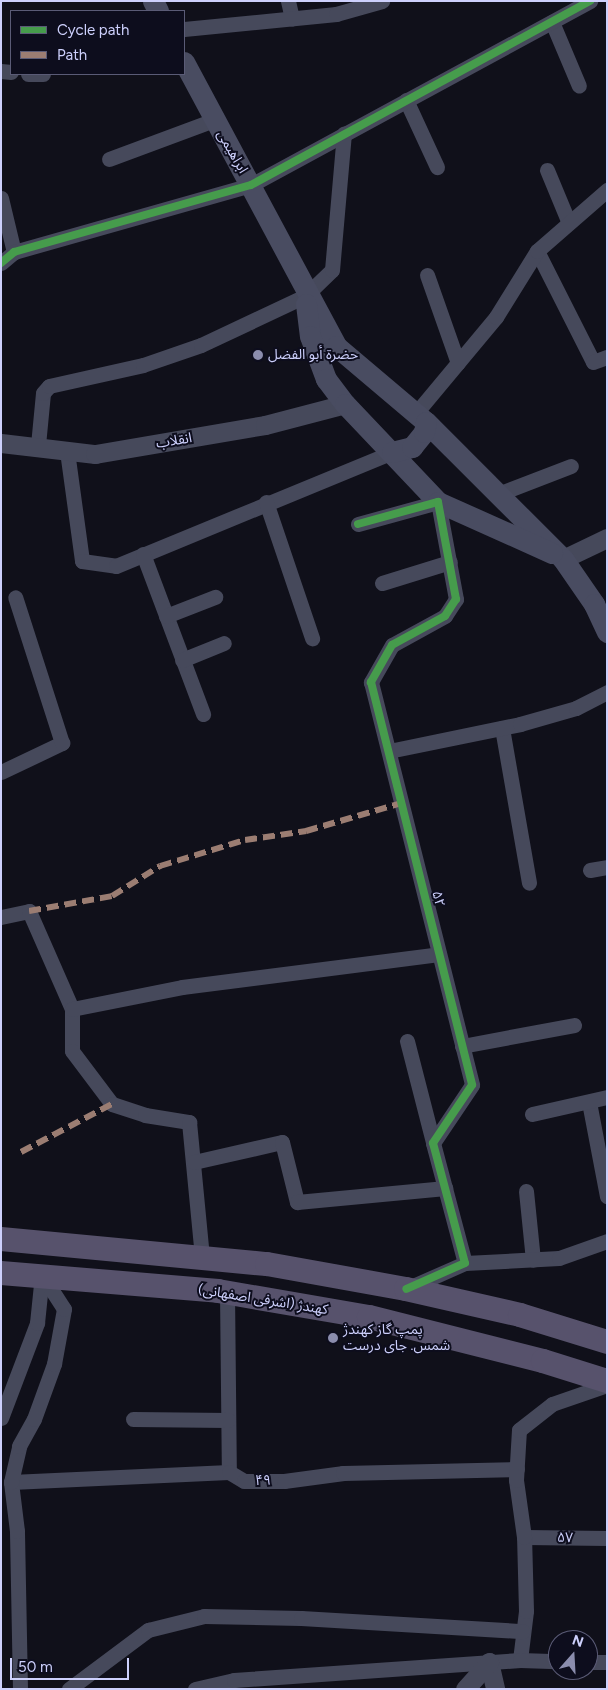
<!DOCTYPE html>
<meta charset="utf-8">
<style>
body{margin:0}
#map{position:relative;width:608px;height:1690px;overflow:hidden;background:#10101a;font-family:Figtree,"Noto Sans Arabic",sans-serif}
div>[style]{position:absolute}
.minor>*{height:15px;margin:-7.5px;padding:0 7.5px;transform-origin:7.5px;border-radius:7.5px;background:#46495b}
.tertiary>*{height:19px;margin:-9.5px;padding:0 9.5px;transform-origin:9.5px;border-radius:9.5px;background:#46495b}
.secondary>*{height:21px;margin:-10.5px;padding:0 10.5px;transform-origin:10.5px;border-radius:10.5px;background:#494c61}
.primary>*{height:24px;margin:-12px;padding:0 12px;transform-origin:12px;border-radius:12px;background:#57526c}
.quiet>*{height:6px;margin-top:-3px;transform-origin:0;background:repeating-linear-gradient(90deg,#9b7d72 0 12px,transparent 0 18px)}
.cycleway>*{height:8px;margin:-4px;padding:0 4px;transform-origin:4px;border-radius:4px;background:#469c4c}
.dots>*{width:14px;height:14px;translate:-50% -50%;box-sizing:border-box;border:2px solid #0d0d1d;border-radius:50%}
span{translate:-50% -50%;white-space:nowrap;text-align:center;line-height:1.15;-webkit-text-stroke:4px #0d0d1d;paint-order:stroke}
.street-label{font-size:14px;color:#cdd0fc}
.poi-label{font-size:14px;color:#cdd0fc}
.left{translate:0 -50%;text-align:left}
.frame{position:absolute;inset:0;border:2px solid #cdd0fc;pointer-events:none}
.legend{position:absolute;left:10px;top:10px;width:175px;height:65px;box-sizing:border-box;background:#0d0d1d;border:1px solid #5a5b76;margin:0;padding:6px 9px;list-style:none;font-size:15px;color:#cdd0fc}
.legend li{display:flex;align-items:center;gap:10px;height:25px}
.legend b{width:25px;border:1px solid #5a5b76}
.north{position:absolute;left:548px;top:1630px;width:50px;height:50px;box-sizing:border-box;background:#0d0d1d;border:1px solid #5a5b76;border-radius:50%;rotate:19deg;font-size:14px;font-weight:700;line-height:20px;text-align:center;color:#cdd0fc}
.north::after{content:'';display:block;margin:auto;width:18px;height:22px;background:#8b8dad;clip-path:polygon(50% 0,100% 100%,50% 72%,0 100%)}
.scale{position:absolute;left:10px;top:1658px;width:119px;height:22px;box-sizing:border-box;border:2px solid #cdd0fc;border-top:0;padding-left:6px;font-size:15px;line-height:18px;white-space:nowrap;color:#cdd0fc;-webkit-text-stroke:4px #0d0d1d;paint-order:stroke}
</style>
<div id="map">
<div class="minor">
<div style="left:288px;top:1px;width:18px;rotate:77deg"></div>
<div style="left:552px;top:22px;width:69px;rotate:67.1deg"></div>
<div style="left:184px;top:29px;width:153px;rotate:-5.6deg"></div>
<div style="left:336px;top:14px;width:48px;rotate:-15.8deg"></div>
<div style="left:1px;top:71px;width:10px;rotate:6deg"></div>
<div style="left:28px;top:74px;width:15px"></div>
<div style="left:406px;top:100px;width:74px;rotate:65.2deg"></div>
<div style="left:109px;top:159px;width:112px;rotate:-20.4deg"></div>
<div style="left:547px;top:170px;width:57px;rotate:67.5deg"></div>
<div style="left:1px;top:198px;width:56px;rotate:76.5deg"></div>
<div style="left:537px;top:251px;width:124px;rotate:63.2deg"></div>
<div style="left:593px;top:362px;width:15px;rotate:-20deg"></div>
<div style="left:1px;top:263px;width:17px;rotate:-40deg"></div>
<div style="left:14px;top:252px;width:246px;rotate:-15.8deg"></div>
<div style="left:251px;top:185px;width:386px;rotate:-28.5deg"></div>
<div style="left:427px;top:275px;width:93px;rotate:70.6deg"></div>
<div style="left:416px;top:413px;width:125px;rotate:-50.2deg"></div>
<div style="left:496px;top:317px;width:78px;rotate:-58.2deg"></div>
<div style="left:537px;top:251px;width:93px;rotate:-41.1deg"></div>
<div style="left:38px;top:445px;width:52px;rotate:-84.5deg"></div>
<div style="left:43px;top:393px;width:9px;rotate:-49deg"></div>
<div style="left:49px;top:386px;width:96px;rotate:-12.6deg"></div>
<div style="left:143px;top:365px;width:61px;rotate:-19deg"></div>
<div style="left:201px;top:345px;width:115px;rotate:-25.2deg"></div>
<div style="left:305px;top:296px;width:37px;rotate:-44deg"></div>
<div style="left:332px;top:270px;width:137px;rotate:-85deg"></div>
<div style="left:67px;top:451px;width:111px;rotate:82.2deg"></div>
<div style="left:82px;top:561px;width:34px;rotate:8deg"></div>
<div style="left:116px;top:566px;width:299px;rotate:-22.4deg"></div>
<div style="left:498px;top:494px;width:78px;rotate:-21deg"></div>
<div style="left:266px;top:502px;width:144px;rotate:71.3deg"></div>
<div style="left:358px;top:524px;width:83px;rotate:-15.4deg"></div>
<div style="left:438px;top:502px;width:99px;rotate:79.5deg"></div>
<div style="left:456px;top:599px;width:20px;rotate:123deg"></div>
<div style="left:445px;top:616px;width:60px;rotate:151.3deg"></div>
<div style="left:392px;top:645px;width:43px;rotate:119.6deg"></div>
<div style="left:371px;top:682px;width:415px;rotate:75.9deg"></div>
<div style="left:472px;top:1085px;width:70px;rotate:123.9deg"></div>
<div style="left:433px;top:1143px;width:124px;rotate:75.1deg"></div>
<div style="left:465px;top:1263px;width:64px;rotate:156.2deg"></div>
<div style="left:143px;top:554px;width:171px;rotate:69.4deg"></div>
<div style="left:382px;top:583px;width:71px;rotate:-17.2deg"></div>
<div style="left:166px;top:616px;width:53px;rotate:-21.2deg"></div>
<div style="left:182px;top:660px;width:45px;rotate:-22deg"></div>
<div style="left:502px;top:728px;width:157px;rotate:80.1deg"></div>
<div style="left:389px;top:751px;width:134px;rotate:-11.6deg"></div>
<div style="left:520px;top:724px;width:58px;rotate:-15.9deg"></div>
<div style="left:576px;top:708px;width:35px;rotate:-27deg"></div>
<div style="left:1px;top:772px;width:68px;rotate:-25.4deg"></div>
<div style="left:62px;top:743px;width:153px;rotate:-107.8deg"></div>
<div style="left:590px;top:870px;width:17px;rotate:-10deg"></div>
<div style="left:1px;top:917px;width:29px;rotate:-12deg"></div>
<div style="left:29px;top:911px;width:107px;rotate:66.3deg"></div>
<div style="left:72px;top:1009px;width:42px;rotate:90deg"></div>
<div style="left:72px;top:1051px;width:66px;rotate:53deg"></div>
<div style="left:112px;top:1104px;width:35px;rotate:18deg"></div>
<div style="left:145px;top:1115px;width:45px;rotate:9deg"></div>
<div style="left:189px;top:1122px;width:137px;rotate:84.5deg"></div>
<div style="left:72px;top:1009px;width:112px;rotate:-11.3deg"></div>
<div style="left:182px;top:987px;width:259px;rotate:-7.3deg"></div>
<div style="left:407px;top:1041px;width:104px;rotate:75.6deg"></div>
<div style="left:462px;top:1046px;width:114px;rotate:-10.6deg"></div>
<div style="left:589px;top:1102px;width:96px;rotate:79.2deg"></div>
<div style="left:532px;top:1114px;width:77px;rotate:-12.8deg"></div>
<div style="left:194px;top:1162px;width:90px;rotate:-12.8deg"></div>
<div style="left:282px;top:1142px;width:62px;rotate:76deg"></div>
<div style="left:297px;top:1202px;width:149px;rotate:-5.4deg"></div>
<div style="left:526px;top:1191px;width:69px;rotate:84.2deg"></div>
<div style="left:465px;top:1263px;width:94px;rotate:-3deg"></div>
<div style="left:559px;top:1258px;width:51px;rotate:-19.5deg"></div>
<div style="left:227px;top:1292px;width:180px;rotate:89.4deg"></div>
<div style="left:1px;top:1418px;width:102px;rotate:-69.2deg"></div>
<div style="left:37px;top:1323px;width:48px;rotate:-84.1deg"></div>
<div style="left:133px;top:1419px;width:95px;rotate:0.6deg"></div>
<div style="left:11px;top:1482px;width:218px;rotate:-2.6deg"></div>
<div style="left:229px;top:1472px;width:17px;rotate:31deg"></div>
<div style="left:244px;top:1481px;width:40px"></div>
<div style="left:284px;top:1481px;width:60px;rotate:-7.7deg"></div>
<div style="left:343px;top:1473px;width:174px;rotate:-1.3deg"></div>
<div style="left:524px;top:1537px;width:83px;rotate:0.7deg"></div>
<div style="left:520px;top:1660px;width:49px;rotate:-83deg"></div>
<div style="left:526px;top:1611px;width:74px;rotate:-91.5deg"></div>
<div style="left:524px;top:1537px;width:58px;rotate:-98deg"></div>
<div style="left:516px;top:1480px;width:50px;rotate:-86.6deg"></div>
<div style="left:519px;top:1430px;width:42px;rotate:-38.2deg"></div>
<div style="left:552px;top:1404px;width:58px;rotate:-19.1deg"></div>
<div style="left:588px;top:1662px;width:19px"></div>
<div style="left:20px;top:1689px;width:158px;rotate:-91.1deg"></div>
<div style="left:17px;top:1531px;width:49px;rotate:-97deg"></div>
<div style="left:11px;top:1482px;width:37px;rotate:-77deg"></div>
<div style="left:19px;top:1446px;width:31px;rotate:-61deg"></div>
<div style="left:34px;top:1419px;width:59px;rotate:-70deg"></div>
<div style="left:54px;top:1364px;width:56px;rotate:-79.7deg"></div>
<div style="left:64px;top:1309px;width:40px;rotate:-122.9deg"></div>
<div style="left:69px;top:1689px;width:99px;rotate:-36.8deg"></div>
<div style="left:148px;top:1630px;width:58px;rotate:-14deg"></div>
<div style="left:204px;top:1616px;width:97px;rotate:1.2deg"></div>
<div style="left:301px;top:1618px;width:222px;rotate:3.4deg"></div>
<div style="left:195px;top:1689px;width:40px;rotate:-13deg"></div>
<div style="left:234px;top:1680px;width:287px;rotate:-4deg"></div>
<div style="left:520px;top:1660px;width:38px;rotate:2deg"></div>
</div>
<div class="tertiary">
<div style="left:1px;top:443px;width:95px;rotate:6.7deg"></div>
<div style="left:95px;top:454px;width:172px;rotate:-9.7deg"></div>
<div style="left:265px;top:425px;width:83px;rotate:-14.7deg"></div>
<div style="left:563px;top:559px;width:49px;rotate:-25.5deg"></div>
<div style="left:489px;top:1662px;width:28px;rotate:77deg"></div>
<div style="left:465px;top:1689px;width:36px;rotate:-48deg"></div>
</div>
<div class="secondary">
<div style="left:153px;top:1px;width:11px;rotate:63deg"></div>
<div style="left:184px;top:62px;width:322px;rotate:61.8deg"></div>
<div style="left:336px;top:346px;width:118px;rotate:40.2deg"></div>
<div style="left:426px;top:422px;width:194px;rotate:45deg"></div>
<div style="left:563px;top:559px;width:55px;rotate:55.4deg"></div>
<div style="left:594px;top:604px;width:31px;rotate:65deg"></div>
<div style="left:306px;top:304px;width:32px;rotate:83deg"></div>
<div style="left:310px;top:336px;width:46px;rotate:69.6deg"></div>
<div style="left:326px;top:379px;width:31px;rotate:53deg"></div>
<div style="left:345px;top:404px;width:135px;rotate:46.5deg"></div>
<div style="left:438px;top:502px;width:125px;rotate:24.1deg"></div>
<div style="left:392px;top:452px;width:21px;rotate:-14deg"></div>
<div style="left:412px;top:447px;width:19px;rotate:-51deg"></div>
<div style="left:424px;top:432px;width:10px;rotate:-79deg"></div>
</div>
<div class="primary">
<div style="left:1px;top:1239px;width:267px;rotate:5.4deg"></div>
<div style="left:267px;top:1264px;width:141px;rotate:10.2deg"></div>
<div style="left:406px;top:1289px;width:117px;rotate:12.8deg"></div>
<div style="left:520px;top:1315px;width:91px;rotate:17.2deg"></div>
<div style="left:1px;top:1273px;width:218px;rotate:4.7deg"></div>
<div style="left:218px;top:1291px;width:153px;rotate:9.8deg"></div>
<div style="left:369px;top:1317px;width:179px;rotate:14.2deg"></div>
<div style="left:543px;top:1361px;width:67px;rotate:17.4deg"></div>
</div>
<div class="quiet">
<div style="left:29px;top:911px;width:84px;rotate:-10.2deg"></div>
<div style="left:112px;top:896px;width:57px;rotate:-32deg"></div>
<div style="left:160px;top:866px;width:89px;rotate:-17deg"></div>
<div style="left:245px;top:840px;width:62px;rotate:-8.4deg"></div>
<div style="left:306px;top:831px;width:100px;rotate:-16.3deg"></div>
<div style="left:21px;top:1152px;width:103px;rotate:-27.8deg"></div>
</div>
<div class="cycleway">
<div style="left:1px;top:263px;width:17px;rotate:-40deg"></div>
<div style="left:14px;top:252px;width:246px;rotate:-15.8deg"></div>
<div style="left:251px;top:185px;width:386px;rotate:-28.5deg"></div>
<div style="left:358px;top:524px;width:83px;rotate:-15.4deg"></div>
<div style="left:438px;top:502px;width:99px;rotate:79.5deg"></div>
<div style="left:456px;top:599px;width:20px;rotate:123deg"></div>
<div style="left:445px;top:616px;width:60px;rotate:151.3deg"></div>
<div style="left:392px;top:645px;width:43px;rotate:119.6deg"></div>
<div style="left:371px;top:682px;width:415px;rotate:75.9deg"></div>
<div style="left:472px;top:1085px;width:70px;rotate:123.9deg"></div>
<div style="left:433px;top:1143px;width:124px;rotate:75.1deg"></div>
<div style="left:465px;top:1263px;width:64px;rotate:156.2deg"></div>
</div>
<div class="dots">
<div style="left:258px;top:355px;background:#8b8dad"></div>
<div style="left:333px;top:1338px;background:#8b8dad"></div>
</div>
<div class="street-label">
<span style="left:232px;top:152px;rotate:60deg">ابراهیمی</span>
<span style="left:174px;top:441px;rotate:-9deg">انقلاب</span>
<span style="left:438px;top:899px;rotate:76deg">۵۲</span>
<span style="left:263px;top:1300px;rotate:9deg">کهندژ (اشرفی اصفهانی)</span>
<span style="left:263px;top:1481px">۴۹</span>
<span style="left:565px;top:1538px;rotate:1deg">۵۷</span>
</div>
<div class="poi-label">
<span class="left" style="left:268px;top:355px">حضرة أبو الفضل</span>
<span class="left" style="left:343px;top:1338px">پمپ گاز کهندژ<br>شمس. جای درست</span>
</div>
<div class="frame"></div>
<ul class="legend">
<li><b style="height:6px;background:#469c4c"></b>Cycle path</li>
<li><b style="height:6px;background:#9b7d72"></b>Path</li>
</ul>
<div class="north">N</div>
<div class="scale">50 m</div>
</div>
